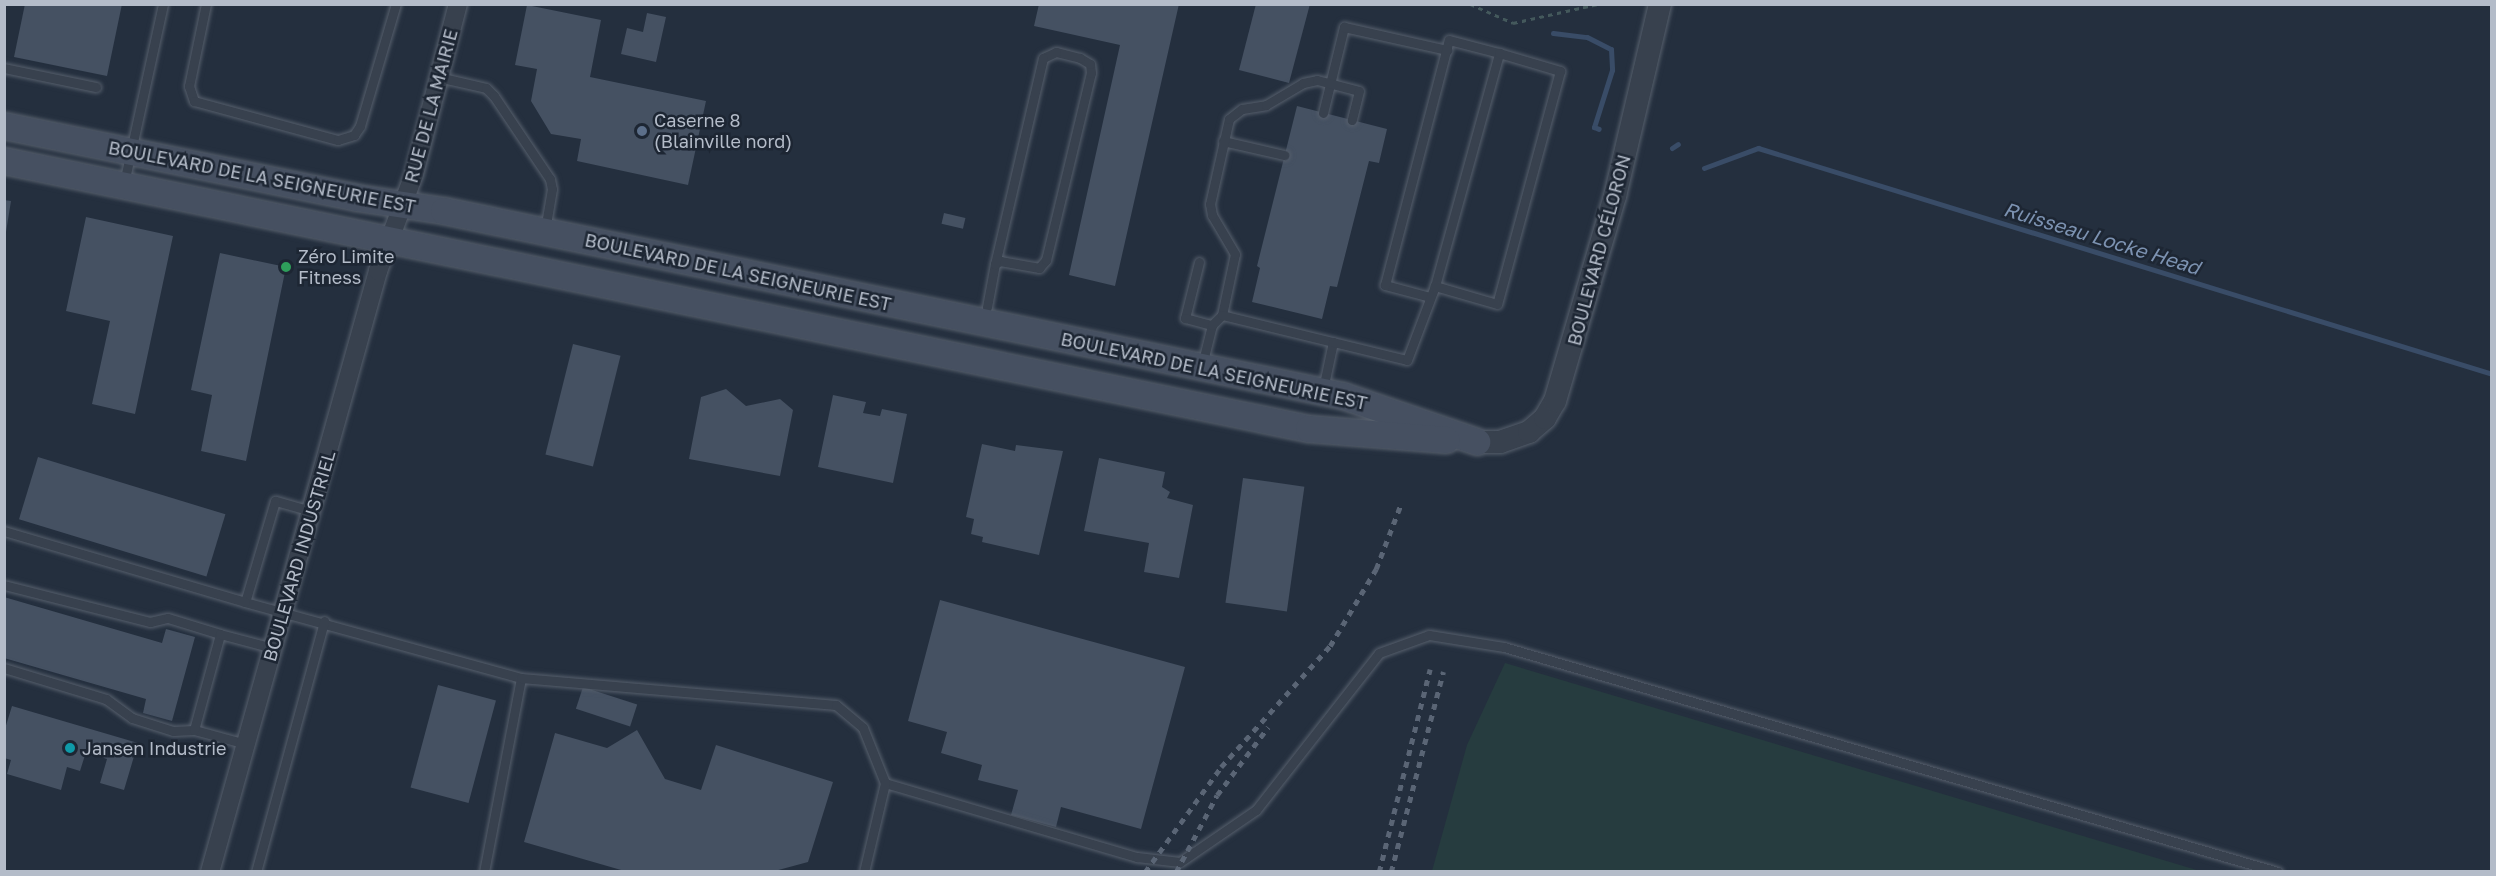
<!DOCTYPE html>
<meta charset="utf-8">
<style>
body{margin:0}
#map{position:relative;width:2496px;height:876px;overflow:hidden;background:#242f3e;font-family:"Golos Text",sans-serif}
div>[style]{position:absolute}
.green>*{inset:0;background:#263c3f}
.stream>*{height:5px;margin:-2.5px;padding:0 2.5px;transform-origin:2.5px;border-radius:2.5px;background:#394c67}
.building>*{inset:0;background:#455162;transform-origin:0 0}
.path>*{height:3px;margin-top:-1.5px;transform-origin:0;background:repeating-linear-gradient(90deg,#44595c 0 4.5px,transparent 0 9px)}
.roads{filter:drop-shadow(0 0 2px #565f6c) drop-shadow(0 0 2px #565f6c)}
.service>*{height:9px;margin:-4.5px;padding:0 4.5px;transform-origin:4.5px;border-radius:4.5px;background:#38414e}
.minor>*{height:18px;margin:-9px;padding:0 9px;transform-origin:9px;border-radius:9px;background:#38414e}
.tertiary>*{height:22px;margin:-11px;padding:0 11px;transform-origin:11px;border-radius:11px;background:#38414e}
.secondary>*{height:26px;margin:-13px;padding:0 13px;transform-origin:13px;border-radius:13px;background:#465061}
.rail>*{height:4.5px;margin-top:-2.25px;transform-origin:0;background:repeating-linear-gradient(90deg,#5a6575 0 6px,transparent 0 12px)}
.dots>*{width:16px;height:16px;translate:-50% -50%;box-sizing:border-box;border:3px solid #1d2633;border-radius:50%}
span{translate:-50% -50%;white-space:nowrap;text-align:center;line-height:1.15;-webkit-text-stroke:5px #1d2633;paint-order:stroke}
.street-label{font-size:18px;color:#b4bcc9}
.poi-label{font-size:18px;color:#b4bcc9}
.left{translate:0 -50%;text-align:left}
.water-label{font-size:20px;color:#7c92b1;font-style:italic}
.frame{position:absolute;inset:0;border:6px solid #b4bcc9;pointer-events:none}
</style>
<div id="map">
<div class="green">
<div style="clip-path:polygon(1505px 663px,2200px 871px,1432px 871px,1467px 745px)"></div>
</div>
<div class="stream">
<div style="left:1553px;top:33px;width:34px;rotate:7deg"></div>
<div style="left:1587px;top:37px;width:27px;rotate:27deg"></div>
<div style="left:1611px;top:49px;width:21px;rotate:87deg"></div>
<div style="left:1612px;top:70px;width:60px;rotate:107.5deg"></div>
<div style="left:1594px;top:127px;width:5px;rotate:22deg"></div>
<div style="left:1672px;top:148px;width:7px;rotate:-34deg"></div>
<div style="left:1704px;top:168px;width:58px;rotate:-20.3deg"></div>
<div style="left:1758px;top:148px;width:768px;rotate:17.11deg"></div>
</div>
<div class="building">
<div style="clip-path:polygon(25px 4px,122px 4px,107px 76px,14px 57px)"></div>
<div style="clip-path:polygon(1039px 4px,1179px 4px,1115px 286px,1069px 275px,1120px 45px,1034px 26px)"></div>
<div style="clip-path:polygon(1256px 4px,1310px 4px,1289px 83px,1239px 70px)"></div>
<div style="clip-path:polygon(527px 5px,601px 20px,590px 77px,706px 101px,688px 185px,577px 161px,581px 139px,551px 134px,531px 101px,537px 69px,515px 65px)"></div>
<div style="clip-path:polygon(647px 13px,666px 17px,656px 62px,621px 54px,627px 28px,643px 32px)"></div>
<div style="clip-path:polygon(1297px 106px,1387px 129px,1379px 163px,1369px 161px,1337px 287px,1330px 286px,1322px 319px,1252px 302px,1260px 268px,1257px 266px)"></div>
<div style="clip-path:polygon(4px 200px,11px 201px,6px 232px,4px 232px)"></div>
<div style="left:944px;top:213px;width:22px;height:11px;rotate:13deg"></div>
<div style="clip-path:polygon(86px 217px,173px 236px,135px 414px,92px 404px,110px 321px,66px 311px)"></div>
<div style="clip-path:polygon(220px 253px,286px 267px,246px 461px,201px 451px,212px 395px,191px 390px)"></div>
<div style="left:573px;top:344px;width:49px;height:114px;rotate:14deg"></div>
<div style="clip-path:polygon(726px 389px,746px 406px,780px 399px,793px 410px,780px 476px,689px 459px,701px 397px)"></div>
<div style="clip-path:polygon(833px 395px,866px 402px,863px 413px,880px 416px,882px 409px,907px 414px,893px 483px,818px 467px)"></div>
<div style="clip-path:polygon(982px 444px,1015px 451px,1016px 445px,1063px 451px,1039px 555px,982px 542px,983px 537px,971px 534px,974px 519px,966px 517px)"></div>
<div style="left:38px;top:457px;width:196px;height:65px;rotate:17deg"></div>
<div style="clip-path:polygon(1099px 458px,1165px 472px,1162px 487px,1170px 492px,1167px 498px,1193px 505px,1179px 578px,1144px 572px,1149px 543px,1084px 531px)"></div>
<div style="left:1243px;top:478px;width:62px;height:126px;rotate:8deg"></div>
<div style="clip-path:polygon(4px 597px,162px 643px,166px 629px,195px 637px,172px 721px,143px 713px,146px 699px,4px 658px)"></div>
<div style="clip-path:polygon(940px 600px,1185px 667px,1141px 829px,1061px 807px,1056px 827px,1011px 815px,1018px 790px,978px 780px,982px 765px,941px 753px,947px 732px,908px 721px)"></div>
<div style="left:438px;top:685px;width:60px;height:106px;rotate:15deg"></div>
<div style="left:583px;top:687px;width:57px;height:23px;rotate:18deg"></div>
<div style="clip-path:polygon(12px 706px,138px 743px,124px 790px,100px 783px,107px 759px,86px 752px,80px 771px,67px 767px,61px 790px,7px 774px,11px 760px,4px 758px,4px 732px)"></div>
<div style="clip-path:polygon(637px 730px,665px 779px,701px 790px,716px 745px,833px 782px,808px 862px,771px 872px,628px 872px,524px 842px,555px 733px,607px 748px)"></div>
</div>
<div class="path">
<div style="left:1470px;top:4px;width:47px;rotate:23.8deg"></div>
<div style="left:1513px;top:23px;width:87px;rotate:-12.6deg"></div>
</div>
<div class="roads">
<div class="service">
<div style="left:206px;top:4px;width:84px;rotate:101.7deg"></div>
<div style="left:189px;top:86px;width:16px;rotate:72deg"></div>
<div style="left:194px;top:101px;width:149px;rotate:15.2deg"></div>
<div style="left:338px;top:140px;width:17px;rotate:-17deg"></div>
<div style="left:354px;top:135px;width:11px;rotate:-56deg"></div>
<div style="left:360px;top:126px;width:127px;rotate:-73.6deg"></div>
<div style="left:4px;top:68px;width:94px;rotate:11.7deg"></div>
<div style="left:438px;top:77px;width:49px;rotate:12.9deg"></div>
<div style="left:486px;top:88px;width:11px;rotate:45deg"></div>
<div style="left:494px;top:96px;width:100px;rotate:56deg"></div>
<div style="left:550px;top:179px;width:10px;rotate:79deg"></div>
<div style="left:552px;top:189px;width:42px;rotate:99.7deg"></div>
<div style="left:1323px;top:113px;width:89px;rotate:-76.3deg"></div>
<div style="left:1344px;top:27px;width:106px;rotate:12.6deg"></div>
<div style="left:1223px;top:141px;width:63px;rotate:12.9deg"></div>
<div style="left:124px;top:183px;width:183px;rotate:-77.7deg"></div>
<div style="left:1199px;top:262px;width:58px;rotate:104deg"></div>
<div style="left:1185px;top:318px;width:28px;rotate:15deg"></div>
<div style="left:1212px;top:325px;width:41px;rotate:104deg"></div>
<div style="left:1430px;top:297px;width:47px;rotate:-165.1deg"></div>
<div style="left:1385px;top:285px;width:253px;rotate:-75.4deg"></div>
<div style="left:1449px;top:40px;width:52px;rotate:14.6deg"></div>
<div style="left:987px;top:307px;width:44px;rotate:-79.5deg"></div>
<div style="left:995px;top:264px;width:6px;rotate:-31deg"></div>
<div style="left:1000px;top:261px;width:40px;rotate:10deg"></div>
<div style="left:1039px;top:268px;width:11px;rotate:-49deg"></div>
<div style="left:1046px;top:260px;width:192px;rotate:-76.5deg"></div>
<div style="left:1091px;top:73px;width:9px;rotate:-96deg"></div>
<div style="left:1090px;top:64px;width:12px;rotate:-149deg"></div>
<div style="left:1080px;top:58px;width:25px;rotate:-166deg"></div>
<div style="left:1056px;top:52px;width:14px;rotate:155deg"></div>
<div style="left:1043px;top:58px;width:212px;rotate:103.1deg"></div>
<div style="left:1222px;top:315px;width:62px;rotate:-78deg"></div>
<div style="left:1235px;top:254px;width:45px;rotate:-120.5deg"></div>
<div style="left:1212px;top:215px;width:11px;rotate:-100deg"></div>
<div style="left:1210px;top:204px;width:87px;rotate:-77.4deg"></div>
<div style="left:1229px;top:119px;width:16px;rotate:-38deg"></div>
<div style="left:1242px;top:109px;width:24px;rotate:-9deg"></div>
<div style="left:1266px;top:105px;width:43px;rotate:-30.7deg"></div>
<div style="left:1303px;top:83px;width:14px;rotate:-12deg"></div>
<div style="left:1317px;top:80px;width:43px;rotate:14.7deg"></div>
<div style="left:1359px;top:91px;width:30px;rotate:104deg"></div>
<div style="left:1212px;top:325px;width:14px;rotate:-45deg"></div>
<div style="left:1222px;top:315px;width:114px;rotate:13.7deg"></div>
<div style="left:1333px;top:342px;width:48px;rotate:102deg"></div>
<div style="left:1333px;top:342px;width:76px;rotate:13.7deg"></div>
<div style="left:1407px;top:360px;width:79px;rotate:-69.3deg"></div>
<div style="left:1435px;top:286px;width:242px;rotate:-74.6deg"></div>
<div style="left:1499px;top:53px;width:64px;rotate:16.4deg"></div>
<div style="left:1560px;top:71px;width:241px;rotate:105.1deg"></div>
<div style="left:1497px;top:304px;width:65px;rotate:-163.8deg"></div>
<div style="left:311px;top:511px;width:37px;rotate:-164deg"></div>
<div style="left:275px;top:501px;width:105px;rotate:106.5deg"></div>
<div style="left:245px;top:602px;width:286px;rotate:15.4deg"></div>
<div style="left:4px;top:531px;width:251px;rotate:16.4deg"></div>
<div style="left:4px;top:585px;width:151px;rotate:14.2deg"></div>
<div style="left:150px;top:622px;width:18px;rotate:-13deg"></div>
<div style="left:168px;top:618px;width:54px;rotate:17.1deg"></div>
<div style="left:4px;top:668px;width:107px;rotate:16.9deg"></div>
<div style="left:106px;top:699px;width:32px;rotate:36deg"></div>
<div style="left:132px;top:718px;width:43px;rotate:17.6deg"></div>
<div style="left:173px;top:731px;width:21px;rotate:-3deg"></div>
<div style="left:246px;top:744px;width:54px;rotate:-164.9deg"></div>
<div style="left:194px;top:730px;width:99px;rotate:-74.8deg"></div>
<div style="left:220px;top:634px;width:55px;rotate:14.8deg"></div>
<div style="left:885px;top:783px;width:263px;rotate:16.4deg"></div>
<div style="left:1137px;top:857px;width:43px;rotate:6.6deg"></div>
<div style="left:1180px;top:862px;width:92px;rotate:-34.4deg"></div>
<div style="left:1256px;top:810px;width:199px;rotate:-51.9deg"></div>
<div style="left:1379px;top:653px;width:53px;rotate:-19.8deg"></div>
<div style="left:1429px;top:635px;width:76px;rotate:9.1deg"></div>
<div style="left:1504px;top:647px;width:806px;rotate:16.21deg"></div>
<div style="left:256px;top:872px;width:260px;rotate:-74.8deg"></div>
<div style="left:484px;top:872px;width:197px;rotate:-79.2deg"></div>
<div style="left:521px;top:678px;width:316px;rotate:4.9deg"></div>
<div style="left:836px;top:705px;width:35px;rotate:40deg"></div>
<div style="left:863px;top:728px;width:59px;rotate:68.2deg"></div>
<div style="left:885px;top:783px;width:91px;rotate:103.3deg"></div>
</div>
<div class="minor">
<div style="left:210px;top:872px;width:624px;rotate:-74.38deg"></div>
<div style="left:378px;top:271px;width:103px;rotate:-69.6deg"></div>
<div style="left:414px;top:174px;width:176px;rotate:-75.5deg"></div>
</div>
<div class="tertiary">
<div style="left:1477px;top:442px;width:23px"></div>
<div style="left:1500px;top:442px;width:31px;rotate:-19deg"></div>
<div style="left:1529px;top:432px;width:21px;rotate:-41deg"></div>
<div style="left:1545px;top:418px;width:20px;rotate:-60deg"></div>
<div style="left:1555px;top:401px;width:214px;rotate:-73.7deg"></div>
<div style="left:1615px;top:196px;width:197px;rotate:-76.8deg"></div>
</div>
<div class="secondary">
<div style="left:4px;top:126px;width:360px;rotate:11.5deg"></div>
<div style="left:357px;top:198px;width:88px;rotate:8.5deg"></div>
<div style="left:444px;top:211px;width:918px;rotate:11.63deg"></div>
<div style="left:1343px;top:396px;width:142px;rotate:18.9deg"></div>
<div style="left:4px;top:161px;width:1332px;rotate:11.61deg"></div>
<div style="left:1309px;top:429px;width:138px;rotate:4.6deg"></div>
</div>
</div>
<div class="rail">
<div style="left:1145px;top:872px;width:130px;rotate:-54.1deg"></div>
<div style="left:1221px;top:767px;width:163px;rotate:-48deg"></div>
<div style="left:1330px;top:646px;width:90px;rotate:-59.1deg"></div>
<div style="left:1376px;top:569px;width:70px;rotate:-69deg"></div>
<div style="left:1176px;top:872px;width:87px;rotate:-62deg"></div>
<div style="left:1217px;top:795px;width:85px;rotate:-53.1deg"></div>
<div style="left:1379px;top:872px;width:209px;rotate:-75.9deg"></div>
<div style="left:1391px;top:872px;width:207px;rotate:-75.4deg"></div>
</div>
<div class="dots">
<div style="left:642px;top:131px;background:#5c6f8a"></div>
<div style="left:286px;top:267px;background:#2e9e5b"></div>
<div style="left:70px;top:748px;background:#0f9aa8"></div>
</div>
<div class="street-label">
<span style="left:431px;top:106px;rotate:-75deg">RUE DE LA MAIRIE</span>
<span style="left:262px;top:177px;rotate:11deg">BOULEVARD DE LA SEIGNEURIE EST</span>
<span style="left:1599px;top:250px;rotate:-75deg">BOULEVARD CÉLORON</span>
<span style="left:738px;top:272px;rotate:12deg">BOULEVARD DE LA SEIGNEURIE EST</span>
<span style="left:1214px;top:371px;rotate:12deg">BOULEVARD DE LA SEIGNEURIE EST</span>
<span style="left:299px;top:556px;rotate:-74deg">BOULEVARD INDUSTRIEL</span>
</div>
<div class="poi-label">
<span class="left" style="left:654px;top:131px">Caserne 8<br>(Blainville nord)</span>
<span class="left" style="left:298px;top:267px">Zéro Limite<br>Fitness</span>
<span class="left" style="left:82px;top:748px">Jansen Industrie</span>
</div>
<div class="water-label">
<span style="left:2102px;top:238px;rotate:17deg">Ruisseau Locke Head</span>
</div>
<div class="frame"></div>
</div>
